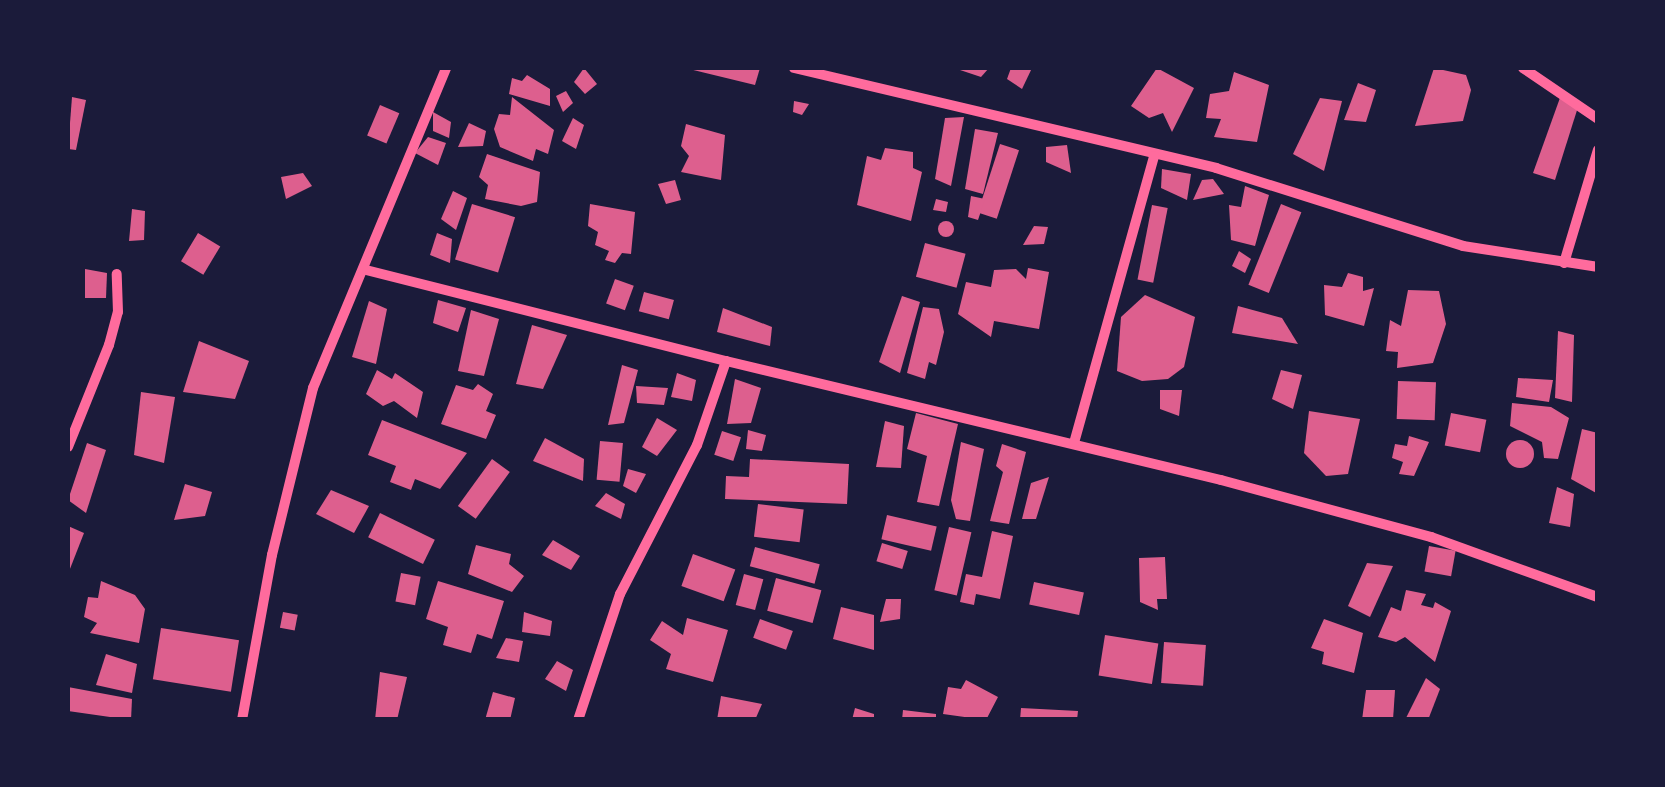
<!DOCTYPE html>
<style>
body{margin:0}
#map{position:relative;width:1665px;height:787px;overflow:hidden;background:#1b1b3a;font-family:Barlow,sans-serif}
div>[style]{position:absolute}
.building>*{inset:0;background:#dd5f8e;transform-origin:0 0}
.round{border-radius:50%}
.minor>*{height:10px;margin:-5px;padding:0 5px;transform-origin:5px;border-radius:5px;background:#ff6b9d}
span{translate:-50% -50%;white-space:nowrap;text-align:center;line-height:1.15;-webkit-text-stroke:8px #1b1b3a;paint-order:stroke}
.frame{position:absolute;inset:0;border:70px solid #1b1b3a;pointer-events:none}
</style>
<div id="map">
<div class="building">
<div style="clip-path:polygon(584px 68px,597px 84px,585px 94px,574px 82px)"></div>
<div style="clip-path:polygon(685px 68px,760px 68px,755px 85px)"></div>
<div style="clip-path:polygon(954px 68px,989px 68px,981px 77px)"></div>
<div style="clip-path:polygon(1011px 68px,1032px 68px,1022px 89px,1007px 79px)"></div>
<div style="clip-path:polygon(1157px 68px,1194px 88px,1172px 132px,1163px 113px,1149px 118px,1131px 106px)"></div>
<div style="clip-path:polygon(1434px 68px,1466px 75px,1471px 90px,1463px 121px,1415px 126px)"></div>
<div style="clip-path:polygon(1234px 72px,1269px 85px,1257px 142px,1214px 137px,1221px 119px,1206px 118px,1210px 94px,1229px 91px)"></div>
<div style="clip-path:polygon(527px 75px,550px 89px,550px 106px,509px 94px,512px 78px,522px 81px)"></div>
<div style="clip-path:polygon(1358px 83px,1376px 90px,1366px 122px,1344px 120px)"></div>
<div style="clip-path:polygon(566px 91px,573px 103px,563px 112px,556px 96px)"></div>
<div style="clip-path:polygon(1561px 95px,1578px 107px,1555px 180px,1533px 173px)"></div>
<div style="clip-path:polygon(72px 97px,86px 100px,76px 150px,68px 149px)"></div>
<div style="clip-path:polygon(512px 97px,554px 130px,548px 154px,536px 149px,533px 161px,500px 147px,494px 129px,499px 114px,510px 115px)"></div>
<div style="clip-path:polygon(1320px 98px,1342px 101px,1324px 171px,1293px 154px)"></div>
<div style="clip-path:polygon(794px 101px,809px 104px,802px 115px,793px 112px)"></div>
<div style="left:380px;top:105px;width:21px;height:33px;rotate:23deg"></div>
<div style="clip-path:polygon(433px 112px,451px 122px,449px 138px,433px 131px)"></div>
<div style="clip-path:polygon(964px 117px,951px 186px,935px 179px,945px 118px)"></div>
<div style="clip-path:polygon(573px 118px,584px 125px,576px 149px,562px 141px)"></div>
<div style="clip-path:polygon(469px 123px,486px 131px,483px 146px,458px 147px)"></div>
<div style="clip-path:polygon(686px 124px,725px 135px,721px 180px,681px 172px,689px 156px,681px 146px)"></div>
<div style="clip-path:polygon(975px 129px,998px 133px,983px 194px,965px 189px)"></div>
<div style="clip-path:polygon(428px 137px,446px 143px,438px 165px,415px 153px)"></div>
<div style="left:1000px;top:144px;width:20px;height:72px;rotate:18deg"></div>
<div style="clip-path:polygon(1067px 145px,1071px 173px,1046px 162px,1046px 147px)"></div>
<div style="clip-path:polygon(885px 148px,913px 152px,913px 168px,922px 172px,911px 221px,857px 205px,867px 156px,881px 160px)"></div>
<div style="clip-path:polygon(487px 154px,540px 172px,537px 202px,521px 206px,485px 199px,488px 185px,479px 177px)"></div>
<div style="clip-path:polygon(1162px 169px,1191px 174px,1187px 200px,1161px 188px)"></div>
<div style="clip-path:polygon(303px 173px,312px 186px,286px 199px,281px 177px)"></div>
<div style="clip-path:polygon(1213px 179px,1224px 194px,1193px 200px,1202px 180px)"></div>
<div style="clip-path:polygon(675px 180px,681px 200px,666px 204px,658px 184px)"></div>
<div style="clip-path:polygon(1245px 186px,1269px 195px,1255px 246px,1231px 240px,1229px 205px,1241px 207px)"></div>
<div style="clip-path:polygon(453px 191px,467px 198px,456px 230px,441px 219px)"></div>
<div style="clip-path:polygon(971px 196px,985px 199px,978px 220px,968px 217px)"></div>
<div style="clip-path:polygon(936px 199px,948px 202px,946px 212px,933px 210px)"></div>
<div style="left:472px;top:204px;width:45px;height:58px;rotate:17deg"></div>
<div style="clip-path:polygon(590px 204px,635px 212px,631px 254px,622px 253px,615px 263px,605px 260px,609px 251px,595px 245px,598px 232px,588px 226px)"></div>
<div style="left:1281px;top:204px;width:22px;height:87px;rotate:22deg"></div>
<div style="left:1152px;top:205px;width:16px;height:76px;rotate:11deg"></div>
<div style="clip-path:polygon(132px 209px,145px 211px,144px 240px,129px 241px)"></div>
<div class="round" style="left:938px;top:221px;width:16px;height:16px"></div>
<div style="clip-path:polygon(1034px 226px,1048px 227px,1044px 244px,1023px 245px)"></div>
<div style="left:198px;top:233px;width:26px;height:33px;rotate:31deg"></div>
<div style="clip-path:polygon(437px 233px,452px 239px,450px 263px,430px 255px)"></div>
<div style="left:925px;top:243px;width:42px;height:35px;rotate:15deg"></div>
<div style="clip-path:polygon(1239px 251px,1251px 259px,1245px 273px,1232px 266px)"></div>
<div style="clip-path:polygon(1028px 268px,1049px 272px,1039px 329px,994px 321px,991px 337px,958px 314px,966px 282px,991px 287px,994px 270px,1016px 269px,1026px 279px)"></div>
<div style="clip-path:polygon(85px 269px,107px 273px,106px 298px,85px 298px)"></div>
<div style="clip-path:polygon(1348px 273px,1363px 277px,1363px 291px,1374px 288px,1364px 326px,1325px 315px,1324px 285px,1342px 287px)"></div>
<div style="left:615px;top:279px;width:20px;height:26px;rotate:20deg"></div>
<div style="clip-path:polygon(1408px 290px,1439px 291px,1446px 324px,1433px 363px,1397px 368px,1398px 352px,1386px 351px,1390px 320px,1401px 326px)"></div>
<div style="left:644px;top:292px;width:31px;height:20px;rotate:15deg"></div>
<div style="clip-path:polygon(1145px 295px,1195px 317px,1184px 367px,1168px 379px,1142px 381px,1117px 371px,1121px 317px)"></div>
<div style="clip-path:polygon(902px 296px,920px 302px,900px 373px,879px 362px)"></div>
<div style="clip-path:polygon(438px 300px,466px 308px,458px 332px,433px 323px)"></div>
<div style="clip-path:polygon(369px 301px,387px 309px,376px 364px,352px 357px)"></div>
<div style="clip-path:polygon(1238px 306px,1282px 318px,1298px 344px,1232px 333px)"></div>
<div style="clip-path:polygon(923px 307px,939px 309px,944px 332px,936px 365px,929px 362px,925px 379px,907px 373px)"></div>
<div style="clip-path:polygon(723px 308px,772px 327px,770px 346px,717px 332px)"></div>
<div style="clip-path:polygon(471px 310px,499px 319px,484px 376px,458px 371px)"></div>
<div style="clip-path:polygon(532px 325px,567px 335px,543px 389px,516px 384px)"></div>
<div style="clip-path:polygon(1558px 331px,1574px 335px,1572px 402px,1555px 398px)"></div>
<div style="clip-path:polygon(199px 341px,249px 361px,235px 399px,183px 392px)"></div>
<div style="clip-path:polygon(622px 365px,638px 370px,624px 423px,608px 425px)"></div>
<div style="clip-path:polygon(377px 370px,392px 379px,395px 373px,423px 392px,417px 418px,394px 401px,383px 406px,366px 394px)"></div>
<div style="clip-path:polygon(1281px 370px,1302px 375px,1293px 409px,1272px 399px)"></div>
<div style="clip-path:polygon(677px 373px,696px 380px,692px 401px,671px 397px)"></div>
<div style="clip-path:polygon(1518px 378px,1553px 380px,1549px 402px,1516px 397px)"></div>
<div style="clip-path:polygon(735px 379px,761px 388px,751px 423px,727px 424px)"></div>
<div style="left:1398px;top:381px;width:38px;height:38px;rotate:2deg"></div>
<div style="clip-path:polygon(478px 384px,493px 394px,486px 411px,496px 415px,486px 439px,441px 424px,456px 385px,473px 390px)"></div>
<div style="clip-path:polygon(636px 386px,668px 388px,664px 405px,637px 403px)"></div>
<div style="clip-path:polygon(1160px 390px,1182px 390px,1179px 416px,1160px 409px)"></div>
<div style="clip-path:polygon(141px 392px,175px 397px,164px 463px,134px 455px)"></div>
<div style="clip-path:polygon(1512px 403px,1551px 407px,1569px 418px,1558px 459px,1544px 458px,1542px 442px,1510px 426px)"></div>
<div style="clip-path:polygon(1309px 411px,1360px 419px,1348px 474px,1326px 476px,1304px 453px)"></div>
<div style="clip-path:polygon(916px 413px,958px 424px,939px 506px,917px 502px,927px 456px,907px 449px)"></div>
<div style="left:1451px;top:413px;width:36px;height:33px;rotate:11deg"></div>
<div style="clip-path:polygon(657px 418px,677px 430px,657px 456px,642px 447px)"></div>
<div style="clip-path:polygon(382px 420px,467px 453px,440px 489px,415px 479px,411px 490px,390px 482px,396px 466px,368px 455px)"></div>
<div style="clip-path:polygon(885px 421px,904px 426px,901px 468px,876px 467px)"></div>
<div style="clip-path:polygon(1582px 429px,1598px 433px,1598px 494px,1571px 479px)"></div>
<div style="clip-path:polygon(748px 430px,766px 435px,762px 451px,746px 449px)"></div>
<div style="left:722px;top:431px;width:20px;height:25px;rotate:18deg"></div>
<div style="clip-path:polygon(1409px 436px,1429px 442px,1414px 476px,1399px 474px,1403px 462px,1392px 458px,1395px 444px,1407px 446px)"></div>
<div style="clip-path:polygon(545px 438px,584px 459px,583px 481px,533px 461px)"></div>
<div class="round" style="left:1506px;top:440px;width:28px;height:28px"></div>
<div style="left:600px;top:441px;width:23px;height:39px;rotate:5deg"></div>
<div style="clip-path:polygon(961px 442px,984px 449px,970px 521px,956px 519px,951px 500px)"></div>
<div style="clip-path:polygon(87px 443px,106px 450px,86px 513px,68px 500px)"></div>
<div style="clip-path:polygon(1002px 444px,1026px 452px,1009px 524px,990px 521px,1003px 472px,996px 466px)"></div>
<div style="left:492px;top:459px;width:22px;height:58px;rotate:36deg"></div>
<div style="clip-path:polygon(750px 459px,849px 464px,847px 504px,725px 499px,726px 476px,749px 477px)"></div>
<div style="clip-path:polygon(628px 469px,646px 474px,636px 493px,623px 486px)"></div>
<div style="clip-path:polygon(1049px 477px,1036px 519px,1022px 519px,1031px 483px)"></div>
<div style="clip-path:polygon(185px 484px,212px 492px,205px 516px,174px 520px)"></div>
<div style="clip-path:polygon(1557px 487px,1574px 494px,1570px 527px,1549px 523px)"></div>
<div style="clip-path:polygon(331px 490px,369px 506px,354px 533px,316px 514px)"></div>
<div style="clip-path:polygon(606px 493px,625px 504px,621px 519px,595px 506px)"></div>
<div style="left:758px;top:504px;width:46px;height:33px;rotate:7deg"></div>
<div style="left:380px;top:513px;width:61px;height:27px;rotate:26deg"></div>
<div style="left:887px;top:515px;width:51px;height:25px;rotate:13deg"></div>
<div style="clip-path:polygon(68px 526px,84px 533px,68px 574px)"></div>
<div style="left:949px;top:527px;width:23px;height:65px;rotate:13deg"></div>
<div style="clip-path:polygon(992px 531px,1013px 536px,1000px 599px,976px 594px,974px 605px,960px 602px,966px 574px,982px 577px)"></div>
<div style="clip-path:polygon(553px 540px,580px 556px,571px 570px,542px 555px)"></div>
<div style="left:882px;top:543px;width:27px;height:19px;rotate:17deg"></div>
<div style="clip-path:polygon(476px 545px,511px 554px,509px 564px,524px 576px,512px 592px,468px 574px)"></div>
<div style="left:1429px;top:546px;width:27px;height:26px;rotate:10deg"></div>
<div style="left:755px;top:547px;width:67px;height:20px;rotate:15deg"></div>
<div style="left:693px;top:554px;width:45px;height:34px;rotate:20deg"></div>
<div style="clip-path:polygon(1165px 557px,1167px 599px,1157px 599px,1158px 610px,1140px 602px,1139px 558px)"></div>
<div style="clip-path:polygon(1367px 563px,1393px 566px,1370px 617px,1348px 606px)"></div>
<div style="left:401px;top:573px;width:20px;height:29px;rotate:11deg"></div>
<div style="left:744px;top:574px;width:20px;height:32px;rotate:15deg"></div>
<div style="left:776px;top:578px;width:47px;height:34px;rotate:15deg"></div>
<div style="clip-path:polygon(101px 581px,135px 595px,145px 609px,139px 643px,90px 633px,97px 623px,84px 617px,88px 597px,98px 598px)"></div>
<div style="clip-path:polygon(438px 581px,504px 601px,492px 639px,477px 634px,471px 653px,443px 645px,448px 627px,426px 619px)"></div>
<div style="left:1034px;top:582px;width:51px;height:23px;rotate:12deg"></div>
<div style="clip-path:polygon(1406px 590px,1426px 594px,1421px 605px,1433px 608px,1435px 602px,1451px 611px,1435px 662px,1405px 637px,1396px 642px,1378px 637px,1391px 607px,1401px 611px)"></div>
<div style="clip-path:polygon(886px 599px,901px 599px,900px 619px,880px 622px)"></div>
<div style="clip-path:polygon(841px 607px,874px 615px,874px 650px,833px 639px)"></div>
<div style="left:283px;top:612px;width:15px;height:16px;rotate:11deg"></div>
<div style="clip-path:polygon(524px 612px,552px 621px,550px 636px,522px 632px)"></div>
<div style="clip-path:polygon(687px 618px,728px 630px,713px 682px,666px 669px,671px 654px,650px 640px,662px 621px,683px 635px)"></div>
<div style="left:760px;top:619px;width:35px;height:20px;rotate:20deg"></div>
<div style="clip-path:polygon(1324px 619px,1363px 633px,1354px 673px,1322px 664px,1324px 652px,1311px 648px)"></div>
<div style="left:161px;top:628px;width:79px;height:52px;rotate:9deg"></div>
<div style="left:1105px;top:635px;width:54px;height:41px;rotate:9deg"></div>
<div style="clip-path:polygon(506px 638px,523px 641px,519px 662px,496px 658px)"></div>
<div style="left:1164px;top:642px;width:42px;height:41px;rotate:4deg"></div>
<div style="clip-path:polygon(106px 654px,137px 664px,132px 693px,96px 685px)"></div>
<div style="clip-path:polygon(557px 661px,573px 670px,566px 691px,545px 679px)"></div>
<div style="clip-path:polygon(380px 672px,407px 677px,397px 720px,375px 720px)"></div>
<div style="clip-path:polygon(1426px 678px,1440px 689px,1428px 720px,1405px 720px)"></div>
<div style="clip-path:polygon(966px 680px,998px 697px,986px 720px,943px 714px,948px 687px,961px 689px)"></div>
<div style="clip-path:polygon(68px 687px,132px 699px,131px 720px,68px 711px)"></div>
<div style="clip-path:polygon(1366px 690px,1395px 690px,1393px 720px,1362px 720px)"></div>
<div style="clip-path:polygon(493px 692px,515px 698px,510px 720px,485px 720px)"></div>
<div style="clip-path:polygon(721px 696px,762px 704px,755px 720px,717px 720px)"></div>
<div style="clip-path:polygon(855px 708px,874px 714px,874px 720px,852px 720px)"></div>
<div style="clip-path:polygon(1021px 708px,1078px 711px,1077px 720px,1020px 720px)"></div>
<div style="clip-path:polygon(903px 710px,936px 714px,936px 720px,902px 720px)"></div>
</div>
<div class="minor">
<div style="left:794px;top:68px;width:434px;rotate:13.3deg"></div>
<div style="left:1216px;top:168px;width:259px;rotate:17.5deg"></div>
<div style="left:1463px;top:246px;width:137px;rotate:8.8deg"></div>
<div style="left:1523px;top:68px;width:91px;rotate:34.2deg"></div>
<div style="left:1564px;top:263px;width:118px;rotate:-73.3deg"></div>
<div style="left:366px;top:270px;width:371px;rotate:14.2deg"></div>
<div style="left:726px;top:361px;width:89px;rotate:109deg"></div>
<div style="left:697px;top:445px;width:168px;rotate:117.3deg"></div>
<div style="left:620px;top:594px;width:133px;rotate:108.4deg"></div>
<div style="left:726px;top:361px;width:509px;rotate:13.52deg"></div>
<div style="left:1221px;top:480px;width:218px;rotate:15.2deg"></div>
<div style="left:1431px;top:537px;width:177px;rotate:19.8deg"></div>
<div style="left:1074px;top:443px;width:298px;rotate:-74.4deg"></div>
<div style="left:68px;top:447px;width:110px;rotate:-68.1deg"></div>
<div style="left:109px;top:345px;width:34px;rotate:-75deg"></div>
<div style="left:118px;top:312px;width:38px;rotate:-92deg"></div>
<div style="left:242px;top:720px;width:168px;rotate:-79.7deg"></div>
<div style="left:272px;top:555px;width:172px;rotate:-76.2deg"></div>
<div style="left:313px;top:388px;width:347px;rotate:-67.4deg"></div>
</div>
<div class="frame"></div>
</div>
